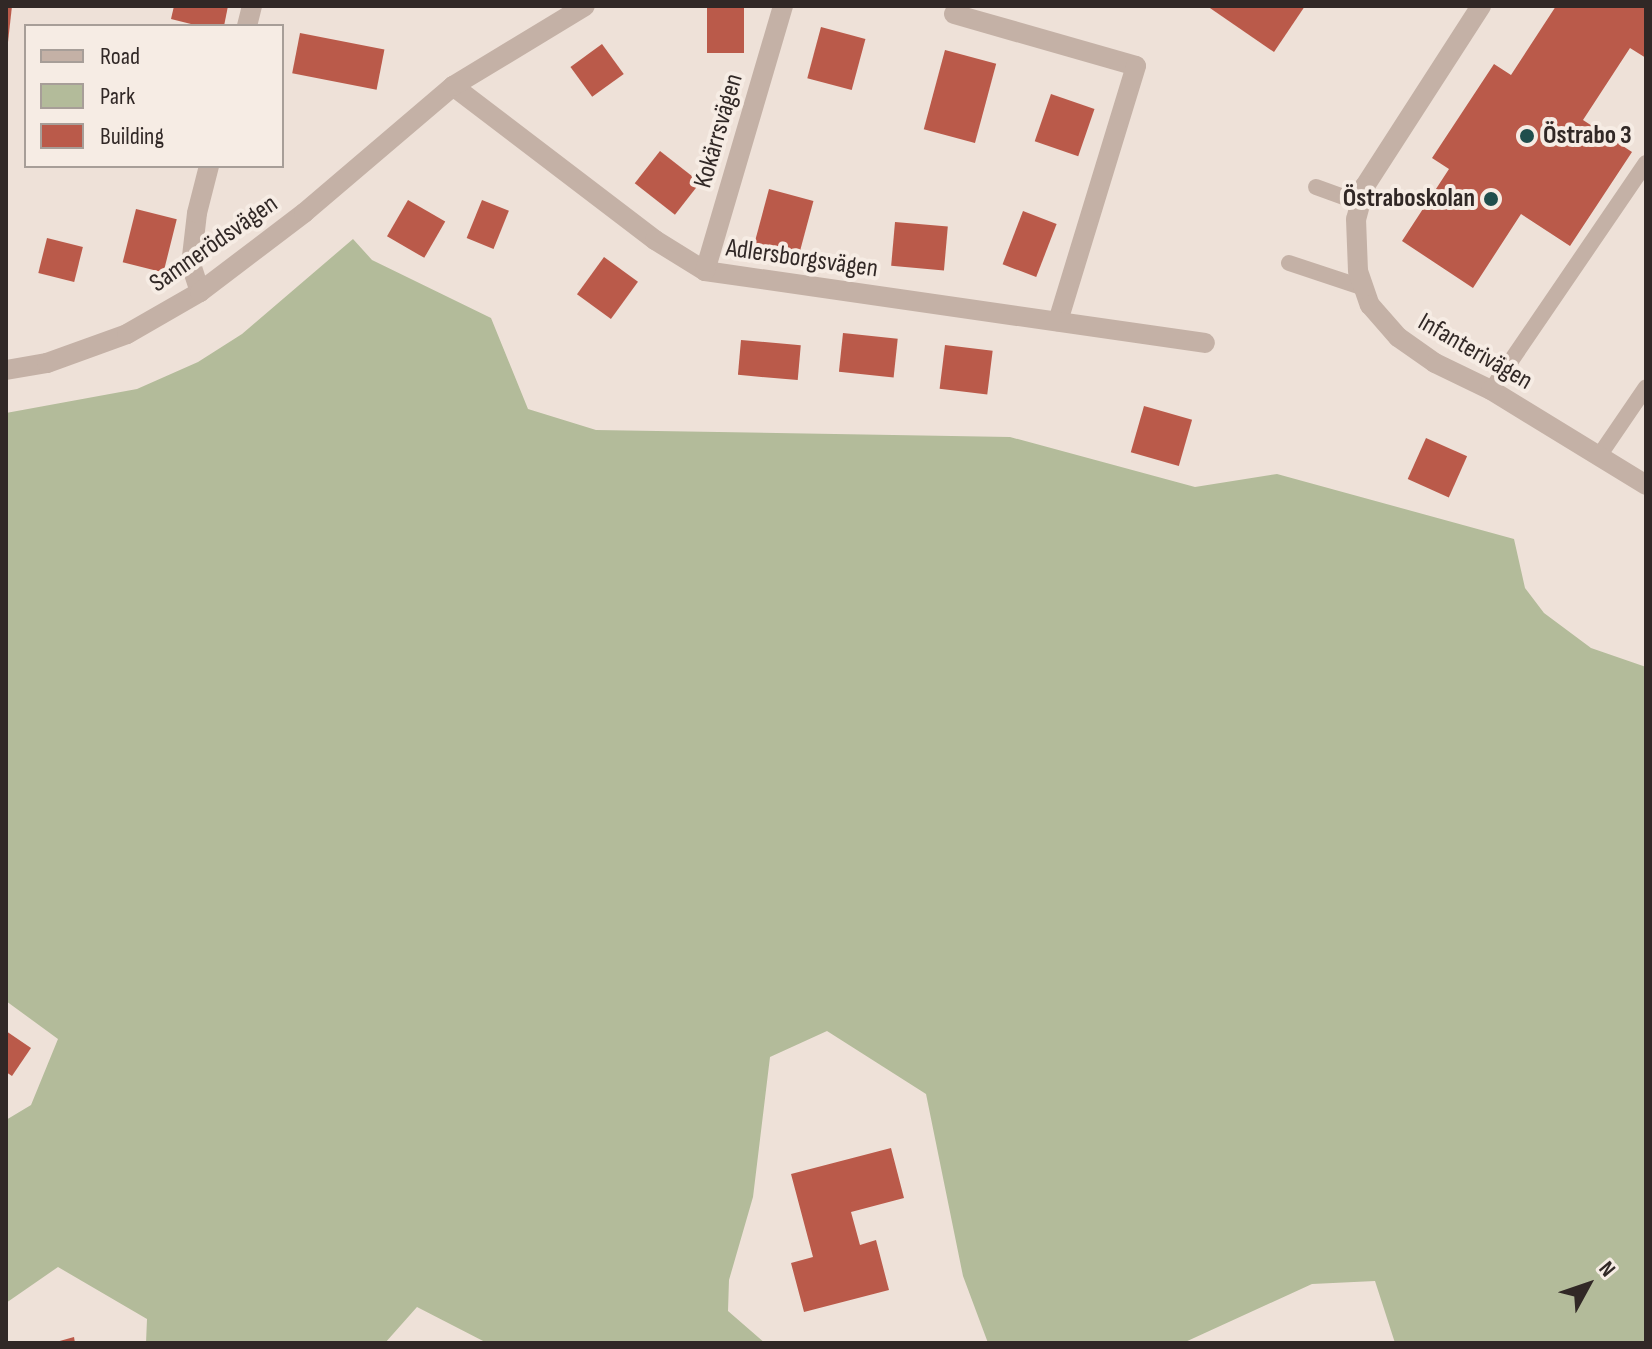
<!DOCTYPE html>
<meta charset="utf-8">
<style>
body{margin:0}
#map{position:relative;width:1652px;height:1349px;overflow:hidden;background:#eee1d8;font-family:"Sofia Sans Condensed",sans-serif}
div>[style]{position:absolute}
.green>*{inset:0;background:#b3bb9a}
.building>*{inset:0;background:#ba5a4a;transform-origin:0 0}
.lane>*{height:16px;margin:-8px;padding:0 8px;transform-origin:8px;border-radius:8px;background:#c4b1a6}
.street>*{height:20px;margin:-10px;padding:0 10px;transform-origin:10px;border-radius:10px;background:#c4b1a6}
.dots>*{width:22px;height:22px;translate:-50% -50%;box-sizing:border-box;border:4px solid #f6ece4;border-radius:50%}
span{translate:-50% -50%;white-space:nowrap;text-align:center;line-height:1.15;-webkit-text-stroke:8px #f6ece4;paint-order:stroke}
.street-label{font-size:26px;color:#312826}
.poi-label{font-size:26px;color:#312826;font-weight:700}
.left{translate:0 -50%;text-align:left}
.right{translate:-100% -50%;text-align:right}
.frame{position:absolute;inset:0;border:8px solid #312826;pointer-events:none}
.legend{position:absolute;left:24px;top:24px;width:260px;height:144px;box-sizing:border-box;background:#f6ece4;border:2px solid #a79e98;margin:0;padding:10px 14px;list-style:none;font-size:24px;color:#312826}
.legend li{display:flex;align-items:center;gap:16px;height:40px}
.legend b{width:40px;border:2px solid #a79e98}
.north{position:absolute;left:1548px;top:1245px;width:80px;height:80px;-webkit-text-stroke:6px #f6ece4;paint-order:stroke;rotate:50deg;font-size:22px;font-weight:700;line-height:32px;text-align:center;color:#312826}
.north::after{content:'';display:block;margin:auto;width:28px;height:36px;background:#312826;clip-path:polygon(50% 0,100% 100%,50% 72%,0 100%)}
</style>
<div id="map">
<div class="green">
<div style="clip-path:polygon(353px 239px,372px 260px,491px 318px,528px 409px,596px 430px,1010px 437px,1195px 487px,1277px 474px,1514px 539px,1525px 588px,1544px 613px,1591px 648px,1646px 667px,1646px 1343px,1395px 1343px,1375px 1281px,1312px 1284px,1183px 1343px,988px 1343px,963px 1276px,926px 1094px,827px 1031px,770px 1057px,753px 1197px,729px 1280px,728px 1311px,765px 1343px,487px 1343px,417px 1307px,385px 1343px,146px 1343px,147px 1319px,58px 1267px,6px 1303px,6px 1120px,31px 1105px,58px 1039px,6px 1001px,6px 413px,137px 389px,198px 362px,242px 334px)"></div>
</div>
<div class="building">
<div style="clip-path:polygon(6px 6px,12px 6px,8px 42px,6px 42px)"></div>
<div style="clip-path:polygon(174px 6px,228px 6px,224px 26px,199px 26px,171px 19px)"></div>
<div style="left:707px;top:6px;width:37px;height:47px"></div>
<div style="clip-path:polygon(1207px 6px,1305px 6px,1274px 52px)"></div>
<div style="clip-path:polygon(1556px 6px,1646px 6px,1646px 58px,1630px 48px,1583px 120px,1632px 152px,1570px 246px,1521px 214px,1473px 288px,1402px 241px,1449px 169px,1432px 158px,1494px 64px,1511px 75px)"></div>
<div style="left:821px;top:27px;width:46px;height:53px;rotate:15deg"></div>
<div style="left:300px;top:33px;width:86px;height:41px;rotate:11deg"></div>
<div style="left:602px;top:44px;width:37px;height:39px;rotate:54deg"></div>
<div style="left:945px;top:50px;width:53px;height:82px;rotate:15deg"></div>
<div style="left:1051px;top:94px;width:46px;height:50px;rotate:19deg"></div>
<div style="left:660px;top:151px;width:51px;height:41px;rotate:38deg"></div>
<div style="left:769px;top:189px;width:46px;height:58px;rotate:15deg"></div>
<div style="left:408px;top:200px;width:43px;height:42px;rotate:30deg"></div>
<div style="left:482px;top:200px;width:29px;height:41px;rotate:22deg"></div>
<div style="left:136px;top:209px;width:42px;height:55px;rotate:14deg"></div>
<div style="left:1023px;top:211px;width:36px;height:57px;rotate:21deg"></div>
<div style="left:895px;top:222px;width:53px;height:44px;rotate:5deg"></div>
<div style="left:47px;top:238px;width:37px;height:36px;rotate:14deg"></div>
<div style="left:604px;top:257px;width:42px;height:46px;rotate:36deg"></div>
<div style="left:843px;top:333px;width:55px;height:39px;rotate:6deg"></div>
<div style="left:741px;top:340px;width:60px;height:35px;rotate:5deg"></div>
<div style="left:945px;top:345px;width:48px;height:44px;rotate:7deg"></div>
<div style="left:1144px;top:406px;width:50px;height:48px;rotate:16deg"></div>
<div style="left:1426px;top:438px;width:45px;height:45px;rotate:24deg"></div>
<div style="clip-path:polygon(6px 1031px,31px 1048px,12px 1076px,6px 1072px)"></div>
<div style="clip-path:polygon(891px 1148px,904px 1198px,851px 1212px,860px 1245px,876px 1240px,889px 1290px,804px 1312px,791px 1263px,813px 1257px,791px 1174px)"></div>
<div style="clip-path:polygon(74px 1337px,75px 1343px,56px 1343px,56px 1342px)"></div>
</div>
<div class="lane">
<div style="left:1316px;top:187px;width:47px;rotate:20deg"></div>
<div style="left:1289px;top:263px;width:79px;rotate:18.4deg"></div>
<div style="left:1491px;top:390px;width:275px;rotate:-55.7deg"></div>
<div style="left:1599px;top:456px;width:83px;rotate:-55.7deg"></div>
</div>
<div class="street">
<div style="left:1481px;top:6px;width:214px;rotate:122.8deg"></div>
<div style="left:1365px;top:186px;width:34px;rotate:105deg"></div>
<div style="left:1356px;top:219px;width:52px;rotate:87.8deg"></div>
<div style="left:1358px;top:271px;width:36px;rotate:71deg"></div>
<div style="left:1370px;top:305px;width:43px;rotate:48.8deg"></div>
<div style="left:1398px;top:337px;width:45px;rotate:35.1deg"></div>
<div style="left:1435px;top:363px;width:62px;rotate:25.7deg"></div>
<div style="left:1491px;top:390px;width:182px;rotate:31.5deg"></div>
<div style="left:954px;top:14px;width:189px;rotate:15.9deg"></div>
<div style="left:1136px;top:66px;width:267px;rotate:107deg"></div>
<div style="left:247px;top:26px;width:21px;rotate:-76deg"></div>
<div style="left:453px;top:86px;width:254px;rotate:37.3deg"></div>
<div style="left:655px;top:240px;width:59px;rotate:31.8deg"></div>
<div style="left:705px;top:271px;width:505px;rotate:8.19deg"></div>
<div style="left:705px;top:271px;width:276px;rotate:-73.6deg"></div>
<div style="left:200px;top:292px;width:28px;rotate:-108deg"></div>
<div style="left:191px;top:265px;width:52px;rotate:-83.4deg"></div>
<div style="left:197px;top:213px;width:49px;rotate:-75.7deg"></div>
<div style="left:6px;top:370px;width:42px;rotate:-9.7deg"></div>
<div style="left:47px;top:363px;width:85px;rotate:-19.9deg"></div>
<div style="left:127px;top:334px;width:84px;rotate:-29.9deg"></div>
<div style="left:200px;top:292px;width:131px;rotate:-37.2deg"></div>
<div style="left:304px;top:213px;width:196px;rotate:-40.4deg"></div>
<div style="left:453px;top:86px;width:154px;rotate:-31.2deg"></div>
</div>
<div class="dots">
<div style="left:1527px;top:136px;background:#204e4d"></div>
<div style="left:1491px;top:199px;background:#204e4d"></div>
</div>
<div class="street-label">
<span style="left:719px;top:131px;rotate:-74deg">Kokärrsvägen</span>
<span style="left:214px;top:244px;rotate:-35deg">Samnerödsvägen</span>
<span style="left:802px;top:259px;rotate:8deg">Adlersborgsvägen</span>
<span style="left:1475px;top:352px;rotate:30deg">Infanterivägen</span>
</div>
<div class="poi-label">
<span class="left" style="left:1543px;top:136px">Östrabo 3</span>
<span class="right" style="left:1475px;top:199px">Östraboskolan</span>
</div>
<div class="frame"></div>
<ul class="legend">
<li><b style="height:10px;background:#c4b1a6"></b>Road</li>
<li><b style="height:22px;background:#b3bb9a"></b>Park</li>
<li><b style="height:22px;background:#ba5a4a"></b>Building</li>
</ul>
<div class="north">N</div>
</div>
